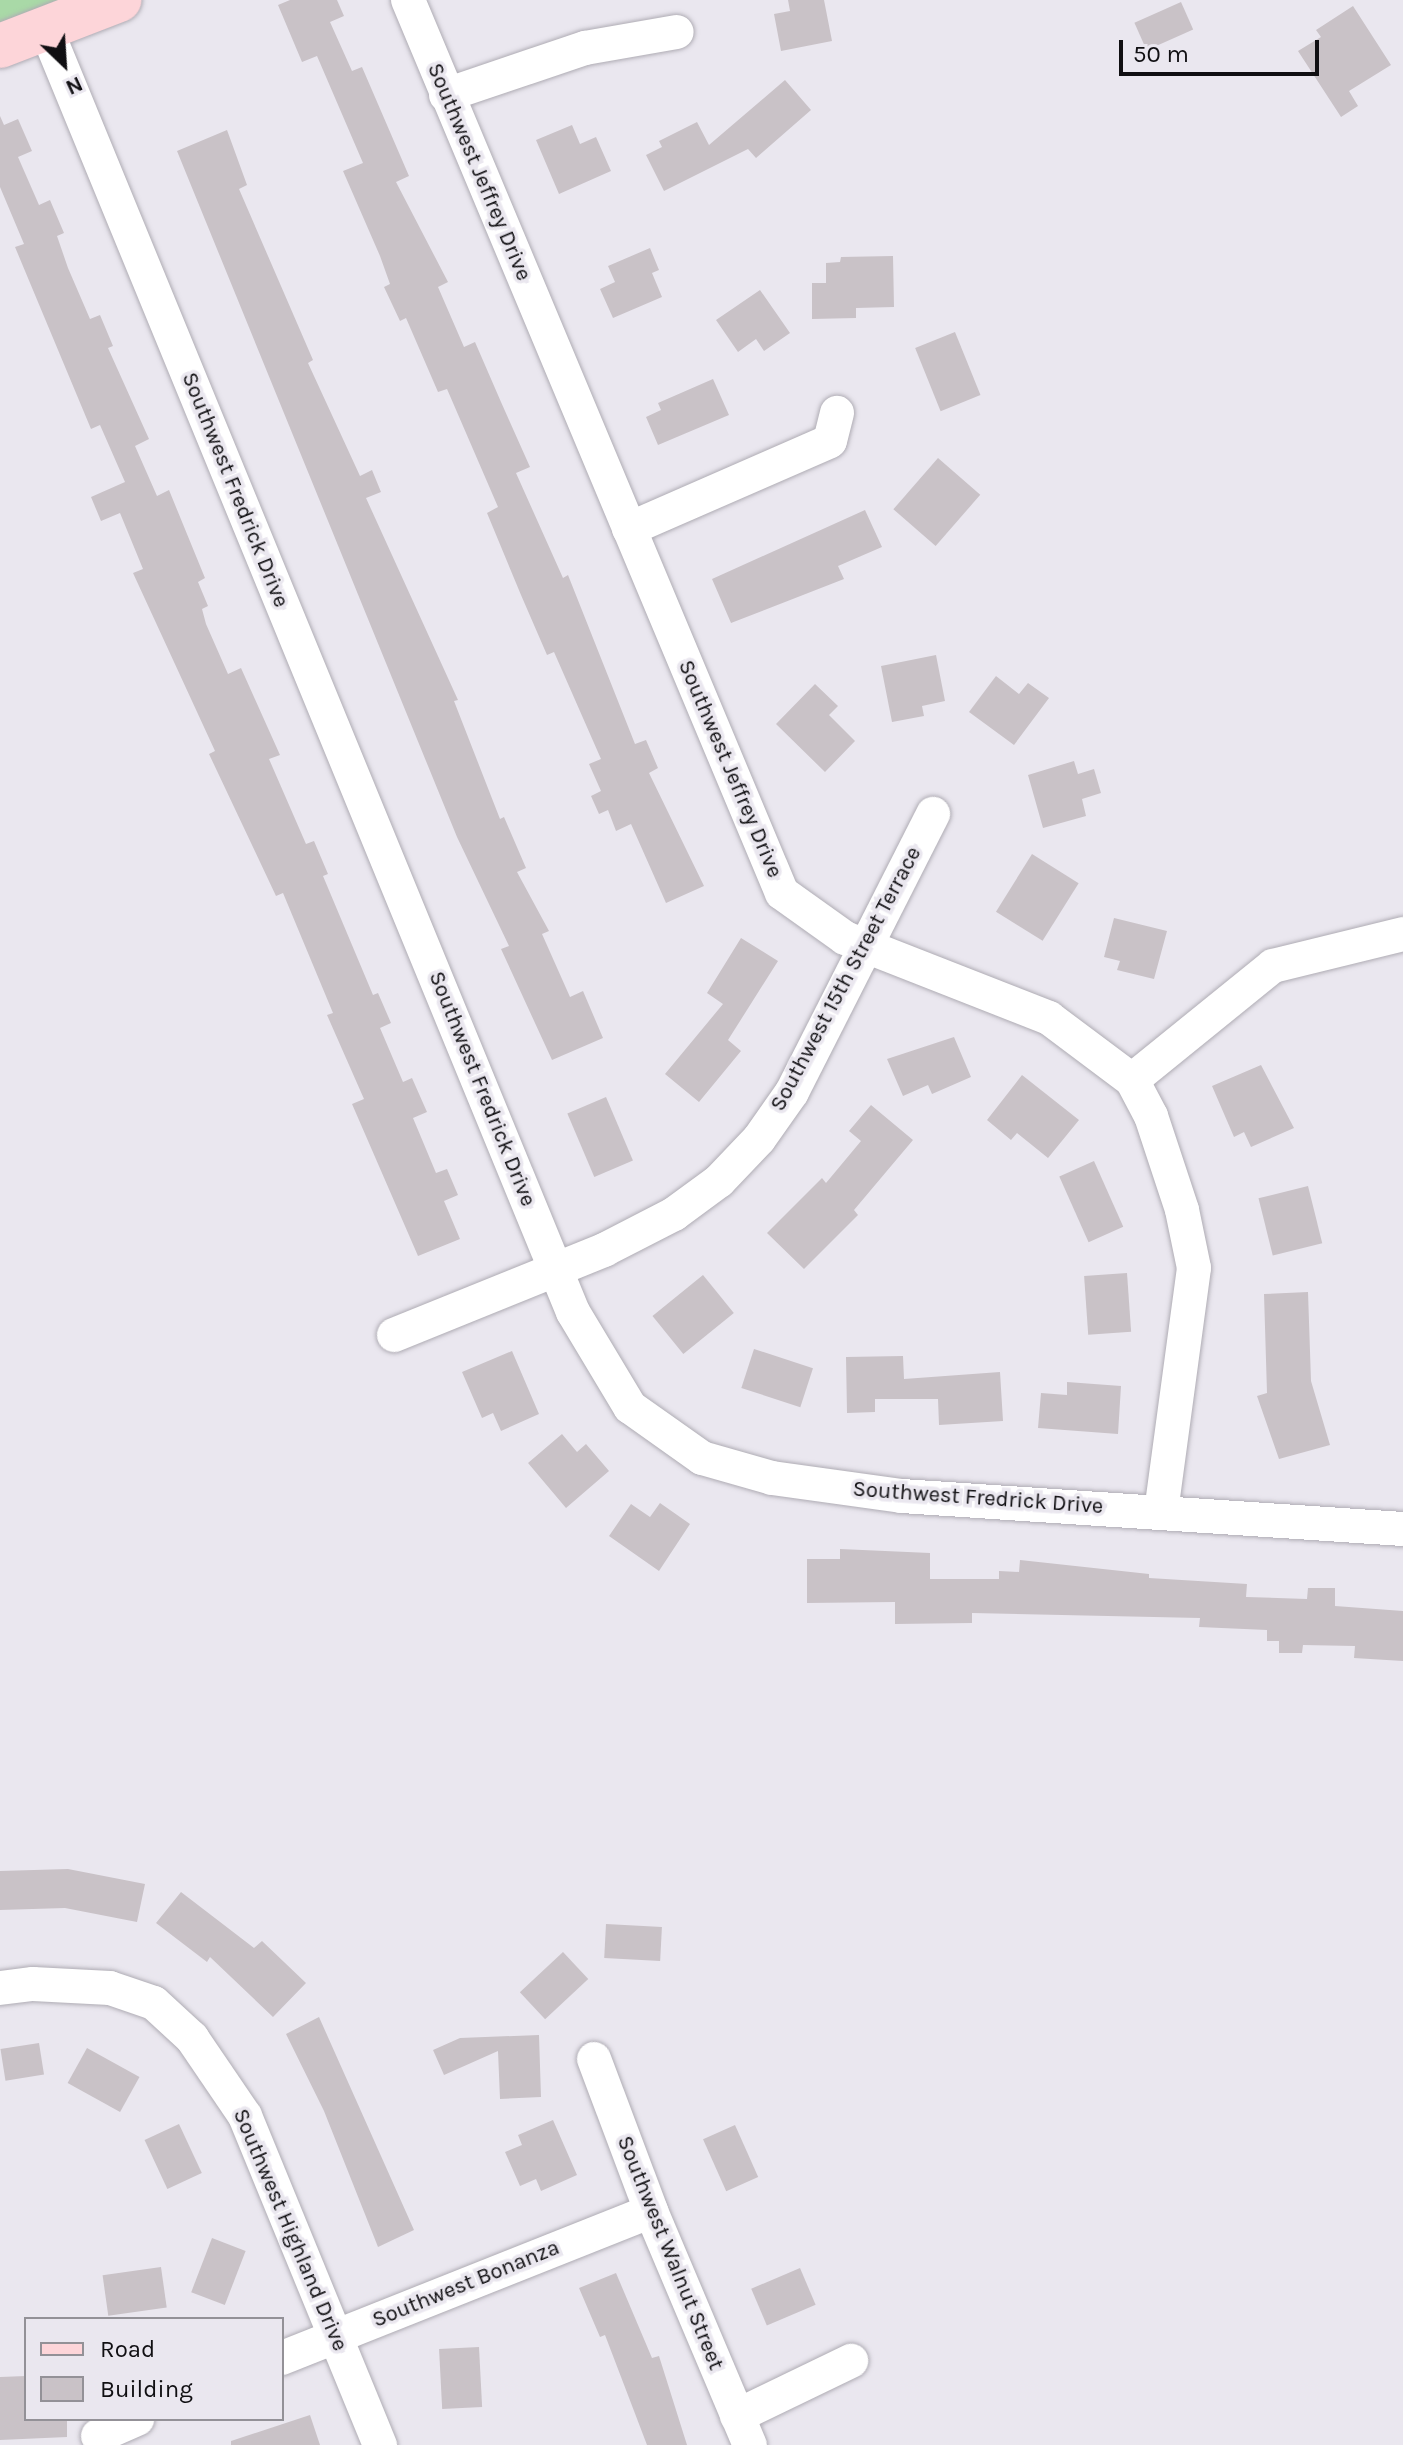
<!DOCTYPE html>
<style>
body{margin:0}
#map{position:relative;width:1403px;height:2445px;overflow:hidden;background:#eae7ef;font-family:Karla,sans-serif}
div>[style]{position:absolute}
.green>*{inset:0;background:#a9d9a7}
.building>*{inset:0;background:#c9c2c7;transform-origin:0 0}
.roads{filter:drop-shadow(0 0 2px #afacb4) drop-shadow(0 0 2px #afacb4)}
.minor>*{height:34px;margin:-17px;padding:0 17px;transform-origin:17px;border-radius:17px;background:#fff}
.major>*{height:44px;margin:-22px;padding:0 22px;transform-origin:22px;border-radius:22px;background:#fdd5d9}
span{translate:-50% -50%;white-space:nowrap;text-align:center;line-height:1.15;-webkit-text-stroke:7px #eae7ef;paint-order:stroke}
.street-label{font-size:22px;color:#100f12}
.legend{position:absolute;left:24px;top:2317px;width:260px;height:104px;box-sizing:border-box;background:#eae7ef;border:2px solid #939197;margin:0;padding:10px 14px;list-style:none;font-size:24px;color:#100f12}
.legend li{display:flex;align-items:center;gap:16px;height:40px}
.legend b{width:40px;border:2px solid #939197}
.north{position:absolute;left:24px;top:24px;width:80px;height:80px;-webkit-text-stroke:6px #eae7ef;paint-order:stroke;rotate:155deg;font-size:22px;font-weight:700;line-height:32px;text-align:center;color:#100f12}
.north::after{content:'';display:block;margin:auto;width:28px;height:36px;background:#100f12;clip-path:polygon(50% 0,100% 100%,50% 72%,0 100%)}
.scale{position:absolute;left:1119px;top:40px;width:200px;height:36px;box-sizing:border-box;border:4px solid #100f12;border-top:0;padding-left:10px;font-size:24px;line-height:28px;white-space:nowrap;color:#100f12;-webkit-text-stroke:6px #eae7ef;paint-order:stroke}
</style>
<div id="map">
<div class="green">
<div style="clip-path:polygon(0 0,86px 0,0 35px)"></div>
</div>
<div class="building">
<div style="clip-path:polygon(290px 0,337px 0,344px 16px,330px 22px,352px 71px,362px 67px,409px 176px,396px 182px,448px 282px,438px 287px,464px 347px,475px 342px,501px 402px,530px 467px,516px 473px,563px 578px,568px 575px,635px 744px,646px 740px,658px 768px,649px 773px,704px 886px,666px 903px,631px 824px,616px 831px,608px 810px,599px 814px,591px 796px,601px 791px,589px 764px,601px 759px,554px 652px,547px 655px,521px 595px,487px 513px,498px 507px,447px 389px,438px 392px,406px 318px,400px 321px,384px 287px,390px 284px,380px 256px,343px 171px,363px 163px,317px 56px,302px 62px,278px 5px)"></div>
<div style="clip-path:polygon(788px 0,824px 0,832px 41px,781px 51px,774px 14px,790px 11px)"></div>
<div style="left:1181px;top:2px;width:30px;height:51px;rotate:66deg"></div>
<div style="clip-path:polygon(1353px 6px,1391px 65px,1349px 91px,1358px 106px,1341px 117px,1298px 51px,1321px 37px,1316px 30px)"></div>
<div style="clip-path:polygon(785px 80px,811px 110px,756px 158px,748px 149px,664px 191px,646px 155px,662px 147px,659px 141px,697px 122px,709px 145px)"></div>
<div style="clip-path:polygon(0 116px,4px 125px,18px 119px,32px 151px,18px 157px,39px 205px,50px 200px,64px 233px,57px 236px,68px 268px,90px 319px,100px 315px,113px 346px,108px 348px,149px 439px,135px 446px,157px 496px,169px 490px,205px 578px,198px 582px,208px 606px,202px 609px,206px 624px,228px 674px,241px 668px,280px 755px,269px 759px,306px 844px,314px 841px,328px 874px,323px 876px,373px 995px,378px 993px,391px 1023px,380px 1028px,403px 1082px,412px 1078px,427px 1112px,413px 1118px,436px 1173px,447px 1169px,458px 1195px,444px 1201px,460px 1239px,418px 1256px,352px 1104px,364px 1099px,327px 1015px,333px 1013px,283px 893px,276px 896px,209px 754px,215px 751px,133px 573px,143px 569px,120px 513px,101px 521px,91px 497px,125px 482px,100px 425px,91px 429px,15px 247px,24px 244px,0 187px)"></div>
<div style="clip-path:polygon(572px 125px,580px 144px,596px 137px,611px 171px,559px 194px,536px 140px)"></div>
<div style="clip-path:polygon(227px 130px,247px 185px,239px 189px,313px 360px,308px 363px,360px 476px,372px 470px,381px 492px,366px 498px,458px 700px,454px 701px,500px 819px,504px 817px,526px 868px,517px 872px,549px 931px,542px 934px,570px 997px,583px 991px,603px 1038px,552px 1060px,501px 949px,509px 946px,457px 837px,177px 151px)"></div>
<div style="clip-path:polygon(650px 248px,659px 270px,652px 273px,662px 297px,613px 318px,600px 289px,615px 282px,608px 266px)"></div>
<div style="clip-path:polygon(893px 256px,894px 307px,856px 308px,856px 318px,812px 319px,812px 283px,826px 283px,826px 263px,840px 262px,841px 257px)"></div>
<div style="clip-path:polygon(760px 290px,790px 333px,764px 351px,756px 339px,738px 352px,716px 320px)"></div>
<div style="left:955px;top:332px;width:68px;height:43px;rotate:68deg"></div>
<div style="clip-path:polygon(713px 379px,729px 415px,658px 445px,646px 417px,661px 410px,658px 403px)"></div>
<div style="left:938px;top:458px;width:56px;height:68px;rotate:41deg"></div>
<div style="clip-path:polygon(865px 510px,882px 547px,838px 566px,844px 579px,731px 623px,712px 579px)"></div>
<div style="clip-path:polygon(936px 655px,945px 701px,922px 706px,924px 716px,892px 722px,881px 666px)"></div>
<div style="clip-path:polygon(996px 676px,1019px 694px,1028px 683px,1049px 698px,1014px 745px,969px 712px)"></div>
<div style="clip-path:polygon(815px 684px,838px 706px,829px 715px,855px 741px,825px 772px,776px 724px)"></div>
<div style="clip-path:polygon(1074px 761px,1078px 774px,1094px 769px,1101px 793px,1082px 799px,1086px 816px,1043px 828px,1028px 775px)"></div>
<div style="left:1032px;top:854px;width:55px;height:68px;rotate:32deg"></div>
<div style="clip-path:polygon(1114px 918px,1167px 931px,1154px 979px,1117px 970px,1120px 961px,1104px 957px)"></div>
<div style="clip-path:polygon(741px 938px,778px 961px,728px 1040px,741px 1051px,699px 1102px,665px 1074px,723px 1004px,707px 993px)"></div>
<div style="clip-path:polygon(954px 1037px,971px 1077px,932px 1094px,928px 1085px,903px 1096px,887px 1059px)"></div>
<div style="clip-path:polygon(1261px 1065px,1294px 1128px,1251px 1147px,1244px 1132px,1234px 1137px,1212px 1086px)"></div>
<div style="clip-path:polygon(1022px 1075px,1079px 1120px,1048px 1158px,1017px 1133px,1011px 1140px,987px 1120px)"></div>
<div style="left:606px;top:1097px;width:69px;height:42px;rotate:67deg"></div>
<div style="clip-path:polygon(871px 1105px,913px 1140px,854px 1210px,858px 1215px,804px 1269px,767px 1233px,822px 1178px,826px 1183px,861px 1141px,849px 1131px)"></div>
<div style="left:1094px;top:1161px;width:72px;height:38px;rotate:66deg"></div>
<div style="left:1308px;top:1186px;width:59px;height:51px;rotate:76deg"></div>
<div style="left:1127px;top:1273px;width:59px;height:43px;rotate:86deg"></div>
<div style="left:703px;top:1275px;width:49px;height:65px;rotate:51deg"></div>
<div style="clip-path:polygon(1308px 1292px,1311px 1381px,1330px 1445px,1279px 1459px,1257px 1396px,1267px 1393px,1264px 1294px)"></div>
<div style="left:754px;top:1349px;width:62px;height:41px;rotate:18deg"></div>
<div style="clip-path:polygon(512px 1351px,539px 1414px,501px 1431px,493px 1413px,482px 1418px,462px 1372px)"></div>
<div style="clip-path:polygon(903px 1356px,904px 1379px,1000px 1372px,1003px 1421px,939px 1425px,938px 1399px,875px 1399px,875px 1412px,847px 1413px,846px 1357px)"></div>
<div style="clip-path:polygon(1067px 1382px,1121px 1386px,1118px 1434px,1038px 1428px,1041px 1393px,1067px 1395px)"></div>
<div style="clip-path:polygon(562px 1434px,577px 1452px,586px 1444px,609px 1471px,566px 1508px,528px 1463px)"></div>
<div style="clip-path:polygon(660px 1503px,690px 1524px,659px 1571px,609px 1536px,631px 1504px,650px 1517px)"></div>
<div style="clip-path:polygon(840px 1549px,930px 1553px,930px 1579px,999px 1579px,999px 1571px,1019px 1572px,1020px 1560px,1149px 1574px,1149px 1578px,1247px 1584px,1246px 1597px,1307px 1599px,1308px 1588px,1335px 1588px,1335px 1606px,1403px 1611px,1403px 1661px,1354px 1658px,1355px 1646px,1303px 1645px,1302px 1653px,1279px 1653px,1279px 1641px,1267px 1641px,1267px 1630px,1199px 1627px,1200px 1618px,972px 1613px,972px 1623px,895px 1624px,895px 1602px,807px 1603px,807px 1559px,840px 1559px)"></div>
<div style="clip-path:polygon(68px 1869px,145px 1884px,137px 1922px,65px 1908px,0 1910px,0 1871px)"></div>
<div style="clip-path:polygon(181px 1892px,254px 1948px,262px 1941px,306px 1983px,273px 2017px,210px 1957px,207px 1962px,156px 1923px)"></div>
<div style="left:606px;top:1924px;width:56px;height:34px;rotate:3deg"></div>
<div style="left:563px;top:1952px;width:37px;height:59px;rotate:47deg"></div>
<div style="clip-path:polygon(319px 2017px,414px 2230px,378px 2247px,324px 2111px,286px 2034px)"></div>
<div style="clip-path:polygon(539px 2035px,541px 2097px,500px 2099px,498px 2051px,444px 2075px,433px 2050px,460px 2038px)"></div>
<div style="left:39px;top:2043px;width:32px;height:39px;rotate:81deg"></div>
<div style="left:87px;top:2048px;width:60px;height:40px;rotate:29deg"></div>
<div style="clip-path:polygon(553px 2120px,577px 2175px,541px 2191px,536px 2179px,520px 2186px,505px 2152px,522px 2145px,518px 2135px)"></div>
<div style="left:179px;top:2124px;width:54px;height:38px;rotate:65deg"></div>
<div style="left:735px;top:2125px;width:57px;height:35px;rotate:66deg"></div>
<div style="left:212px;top:2238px;width:36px;height:58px;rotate:21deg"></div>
<div style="left:161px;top:2267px;width:41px;height:59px;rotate:82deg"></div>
<div style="left:800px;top:2268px;width:40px;height:53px;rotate:67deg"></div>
<div style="clip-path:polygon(616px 2273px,652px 2358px,659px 2356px,687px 2445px,647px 2445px,605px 2335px,600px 2337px,579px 2288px)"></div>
<div style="left:479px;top:2347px;width:60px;height:40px;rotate:87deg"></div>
<div style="clip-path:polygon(26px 2376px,26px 2419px,67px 2419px,67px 2437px,0 2440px,0 2377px)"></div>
<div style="clip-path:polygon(310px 2415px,320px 2445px,231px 2445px,231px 2441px)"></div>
</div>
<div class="roads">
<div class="minor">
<div style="left:408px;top:0;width:968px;rotate:67.28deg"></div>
<div style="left:782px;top:893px;width:77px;rotate:35.5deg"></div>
<div style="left:845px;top:938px;width:219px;rotate:21.4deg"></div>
<div style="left:1049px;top:1018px;width:104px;rotate:36.8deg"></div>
<div style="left:1132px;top:1080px;width:41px;rotate:62.2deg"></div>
<div style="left:1151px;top:1116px;width:99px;rotate:71.7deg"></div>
<div style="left:1182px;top:1210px;width:59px;rotate:78.3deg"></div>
<div style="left:1194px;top:1268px;width:245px;rotate:97.7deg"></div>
<div style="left:46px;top:29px;width:1387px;rotate:67.67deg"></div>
<div style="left:573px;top:1312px;width:111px;rotate:59deg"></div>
<div style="left:630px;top:1407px;width:88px;rotate:35.3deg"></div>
<div style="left:702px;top:1458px;width:73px;rotate:15.9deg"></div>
<div style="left:772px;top:1478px;width:131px;rotate:7.9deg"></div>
<div style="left:902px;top:1496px;width:502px;rotate:3.77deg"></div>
<div style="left:446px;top:95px;width:147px;rotate:-18.7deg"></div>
<div style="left:585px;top:48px;width:93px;rotate:-9.9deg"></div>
<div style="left:629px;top:529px;width:219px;rotate:-23.6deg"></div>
<div style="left:830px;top:441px;width:29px;rotate:-76deg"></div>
<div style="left:1132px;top:1080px;width:181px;rotate:-39deg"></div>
<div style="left:1273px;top:966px;width:134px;rotate:-13.8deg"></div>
<div style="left:394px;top:1335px;width:227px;rotate:-22deg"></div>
<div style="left:604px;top:1250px;width:79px;rotate:-27.2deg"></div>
<div style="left:674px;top:1214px;width:56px;rotate:-36.3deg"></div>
<div style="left:719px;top:1181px;width:58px;rotate:-46.4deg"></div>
<div style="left:759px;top:1139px;width:57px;rotate:-54.9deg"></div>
<div style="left:792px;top:1092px;width:312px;rotate:-63.1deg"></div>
<div style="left:0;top:1988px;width:33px;rotate:-7deg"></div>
<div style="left:33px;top:1984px;width:77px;rotate:3deg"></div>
<div style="left:110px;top:1988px;width:46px;rotate:18.8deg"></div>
<div style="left:154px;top:2003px;width:52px;rotate:42.6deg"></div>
<div style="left:192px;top:2038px;width:94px;rotate:55.8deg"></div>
<div style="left:245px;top:2116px;width:356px;rotate:67.7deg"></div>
<div style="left:594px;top:2059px;width:162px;rotate:69.4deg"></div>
<div style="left:651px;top:2211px;width:254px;rotate:67.1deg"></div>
<div style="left:282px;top:2358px;width:397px;rotate:-21.7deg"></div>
<div style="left:737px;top:2416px;width:127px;rotate:-25.8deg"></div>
<div style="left:98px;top:2436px;width:43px;rotate:-23.6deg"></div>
</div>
<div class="major">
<div style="left:0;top:46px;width:128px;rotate:-21.1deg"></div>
</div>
</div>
<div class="street-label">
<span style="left:479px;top:172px;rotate:67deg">Southwest Jeffrey Drive</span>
<span style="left:235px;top:490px;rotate:68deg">Southwest Fredrick Drive</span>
<span style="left:730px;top:769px;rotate:67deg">Southwest Jeffrey Drive</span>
<span style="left:846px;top:979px;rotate:-62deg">Southwest 15th Street Terrace</span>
<span style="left:482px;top:1089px;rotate:68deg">Southwest Fredrick Drive</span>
<span style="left:978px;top:1498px;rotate:4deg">Southwest Fredrick Drive</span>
<span style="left:290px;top:2230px;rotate:67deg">Southwest Highland Drive</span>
<span style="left:670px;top:2253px;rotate:68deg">Southwest Walnut Street</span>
<span style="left:466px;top:2284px;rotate:-22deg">Southwest Bonanza</span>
</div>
<ul class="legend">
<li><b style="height:10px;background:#fdd5d9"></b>Road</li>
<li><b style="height:22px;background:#c9c2c7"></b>Building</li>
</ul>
<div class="north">N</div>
<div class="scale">50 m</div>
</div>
